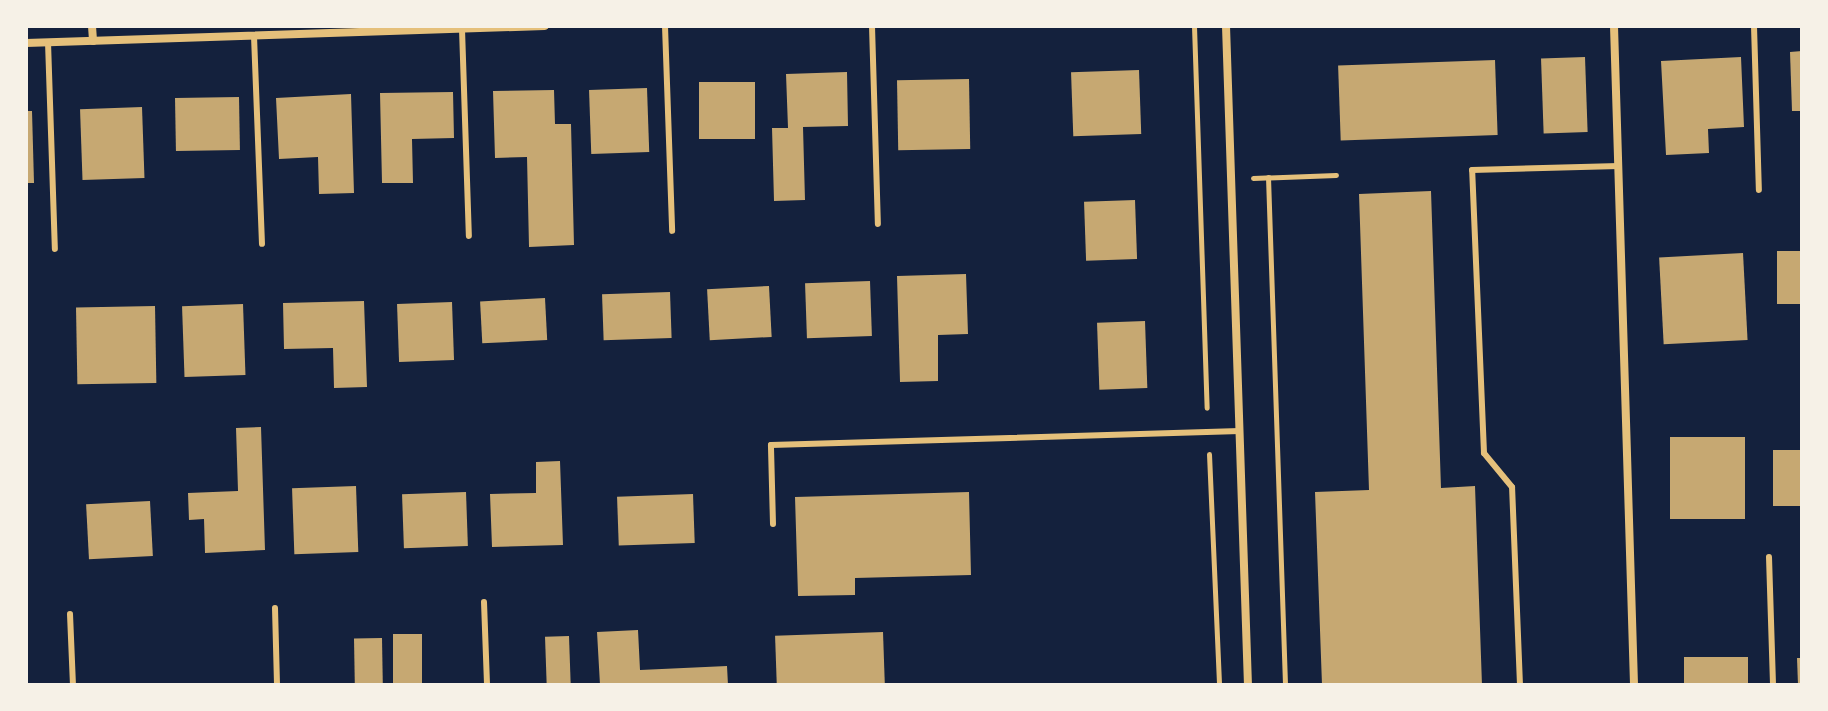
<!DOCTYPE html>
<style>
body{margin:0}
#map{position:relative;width:1828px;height:711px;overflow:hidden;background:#14213d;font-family:"Exo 2",sans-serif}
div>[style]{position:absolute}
.building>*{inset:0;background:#c6a872;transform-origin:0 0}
.path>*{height:5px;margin:-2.5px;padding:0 2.5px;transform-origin:2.5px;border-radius:2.5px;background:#e5c07b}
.service>*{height:6px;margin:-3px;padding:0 3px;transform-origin:3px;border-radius:3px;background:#e5c07b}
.minor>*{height:8px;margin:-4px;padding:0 4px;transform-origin:4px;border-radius:4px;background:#e5c07b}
span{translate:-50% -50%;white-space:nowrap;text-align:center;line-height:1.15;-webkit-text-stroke:7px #f6f1e7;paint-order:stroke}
.frame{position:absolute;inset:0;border:28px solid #f6f1e7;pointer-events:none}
</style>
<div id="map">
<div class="building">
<div style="clip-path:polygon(1802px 51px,1802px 111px,1792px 111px,1790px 52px)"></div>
<div style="left:1585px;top:57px;width:75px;height:44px;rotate:88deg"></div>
<div style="clip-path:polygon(1741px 57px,1744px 127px,1708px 129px,1709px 153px,1666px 155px,1661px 61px)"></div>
<div style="left:1495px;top:60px;width:75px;height:157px;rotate:88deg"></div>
<div style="left:1139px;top:70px;width:64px;height:68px;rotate:88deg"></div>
<div style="clip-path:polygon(847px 72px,848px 126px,803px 127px,805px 200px,774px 201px,772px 128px,788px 128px,786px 74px)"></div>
<div style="left:969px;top:79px;width:70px;height:72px;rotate:89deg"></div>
<div style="left:755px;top:82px;width:57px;height:56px;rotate:90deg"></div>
<div style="left:647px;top:88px;width:64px;height:58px;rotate:88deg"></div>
<div style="clip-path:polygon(554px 90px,555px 124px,571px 124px,574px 245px,529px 247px,527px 157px,495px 158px,493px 91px)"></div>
<div style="clip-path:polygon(453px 92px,454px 138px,412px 139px,413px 183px,382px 183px,380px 93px)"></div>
<div style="clip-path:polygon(351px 94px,354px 193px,319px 194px,318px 157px,279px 159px,276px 98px)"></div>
<div style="left:239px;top:97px;width:53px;height:64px;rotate:89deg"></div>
<div style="left:142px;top:107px;width:71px;height:62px;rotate:88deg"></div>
<div style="clip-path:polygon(26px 111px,32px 111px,34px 183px,26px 183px)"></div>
<div style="clip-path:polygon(1431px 191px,1441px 488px,1475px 486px,1482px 685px,1322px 685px,1315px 492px,1369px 490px,1359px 194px)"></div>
<div style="left:1135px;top:200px;width:59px;height:51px;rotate:88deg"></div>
<div style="left:1802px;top:251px;width:53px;height:25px;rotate:90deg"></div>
<div style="left:1743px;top:253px;width:87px;height:84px;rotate:87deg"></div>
<div style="clip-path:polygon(966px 274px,968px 334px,938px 335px,938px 381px,900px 382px,897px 276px)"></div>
<div style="left:870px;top:281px;width:55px;height:65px;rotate:88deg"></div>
<div style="left:769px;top:286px;width:51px;height:62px;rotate:87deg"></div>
<div style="left:670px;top:292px;width:46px;height:68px;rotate:88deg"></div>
<div style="left:545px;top:298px;width:42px;height:65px;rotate:87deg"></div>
<div style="clip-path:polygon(364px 301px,367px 387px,334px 388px,333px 348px,284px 349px,283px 303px)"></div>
<div style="left:452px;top:302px;width:58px;height:55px;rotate:88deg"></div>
<div style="left:243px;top:304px;width:71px;height:61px;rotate:88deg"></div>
<div style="left:155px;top:306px;width:77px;height:79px;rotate:89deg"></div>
<div style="left:1145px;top:321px;width:67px;height:48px;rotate:88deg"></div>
<div style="clip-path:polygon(261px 427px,265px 550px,205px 553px,204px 519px,189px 520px,188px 493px,238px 491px,236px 428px)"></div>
<div style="left:1670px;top:437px;width:75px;height:82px"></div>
<div style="left:1802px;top:450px;width:56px;height:29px;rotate:90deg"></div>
<div style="clip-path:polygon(560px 461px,563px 545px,492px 547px,490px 494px,536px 493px,536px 462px)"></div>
<div style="left:356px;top:486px;width:66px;height:64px;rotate:88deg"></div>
<div style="left:466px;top:492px;width:54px;height:64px;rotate:88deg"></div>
<div style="clip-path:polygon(969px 492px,971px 575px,855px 578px,855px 595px,798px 596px,795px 497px)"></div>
<div style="left:693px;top:494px;width:49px;height:76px;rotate:88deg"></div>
<div style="left:150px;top:501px;width:55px;height:64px;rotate:87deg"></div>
<div style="clip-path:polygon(638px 630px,640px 670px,727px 666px,728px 685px,600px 685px,597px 632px)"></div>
<div style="left:883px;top:632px;width:53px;height:108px;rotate:88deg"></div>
<div style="left:393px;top:634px;width:29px;height:51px"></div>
<div style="left:569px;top:636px;width:49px;height:24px;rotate:88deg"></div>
<div style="left:382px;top:638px;width:47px;height:28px;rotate:89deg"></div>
<div style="left:1684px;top:657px;width:64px;height:28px"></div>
<div style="clip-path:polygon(1797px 658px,1802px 658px,1802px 685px,1798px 685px)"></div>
</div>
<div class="path">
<div style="left:1194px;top:26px;width:382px;rotate:88.1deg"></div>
<div style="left:1268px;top:177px;width:508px;rotate:88.08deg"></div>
<div style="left:1253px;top:178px;width:83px;rotate:-2.1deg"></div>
<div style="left:1209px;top:454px;width:231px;rotate:87.5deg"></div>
</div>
<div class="service">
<div style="left:665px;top:26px;width:205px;rotate:88deg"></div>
<div style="left:872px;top:26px;width:198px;rotate:88.3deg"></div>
<div style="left:1754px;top:26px;width:164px;rotate:88.3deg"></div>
<div style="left:462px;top:29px;width:207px;rotate:88.1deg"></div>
<div style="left:254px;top:36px;width:208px;rotate:87.8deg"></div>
<div style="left:48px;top:42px;width:207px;rotate:88.1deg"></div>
<div style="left:773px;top:524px;width:79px;rotate:-91.5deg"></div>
<div style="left:771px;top:445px;width:469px;rotate:-1.7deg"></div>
<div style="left:1769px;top:557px;width:128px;rotate:88.2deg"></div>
<div style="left:484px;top:602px;width:83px;rotate:87.9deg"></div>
<div style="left:275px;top:608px;width:77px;rotate:88.5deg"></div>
<div style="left:70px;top:614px;width:71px;rotate:87.6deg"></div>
<div style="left:1520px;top:685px;width:198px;rotate:-92.3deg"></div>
<div style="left:1512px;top:487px;width:44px;rotate:-129.5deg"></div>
<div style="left:1484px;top:453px;width:283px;rotate:-92.4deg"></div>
<div style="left:1472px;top:170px;width:147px;rotate:-1.6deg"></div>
</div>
<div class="minor">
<div style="left:92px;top:26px;width:15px;rotate:86deg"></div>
<div style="left:1226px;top:26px;width:659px;rotate:88.09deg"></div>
<div style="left:1614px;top:26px;width:659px;rotate:88.26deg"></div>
<div style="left:26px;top:43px;width:519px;rotate:-1.88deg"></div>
</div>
<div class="frame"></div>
</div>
